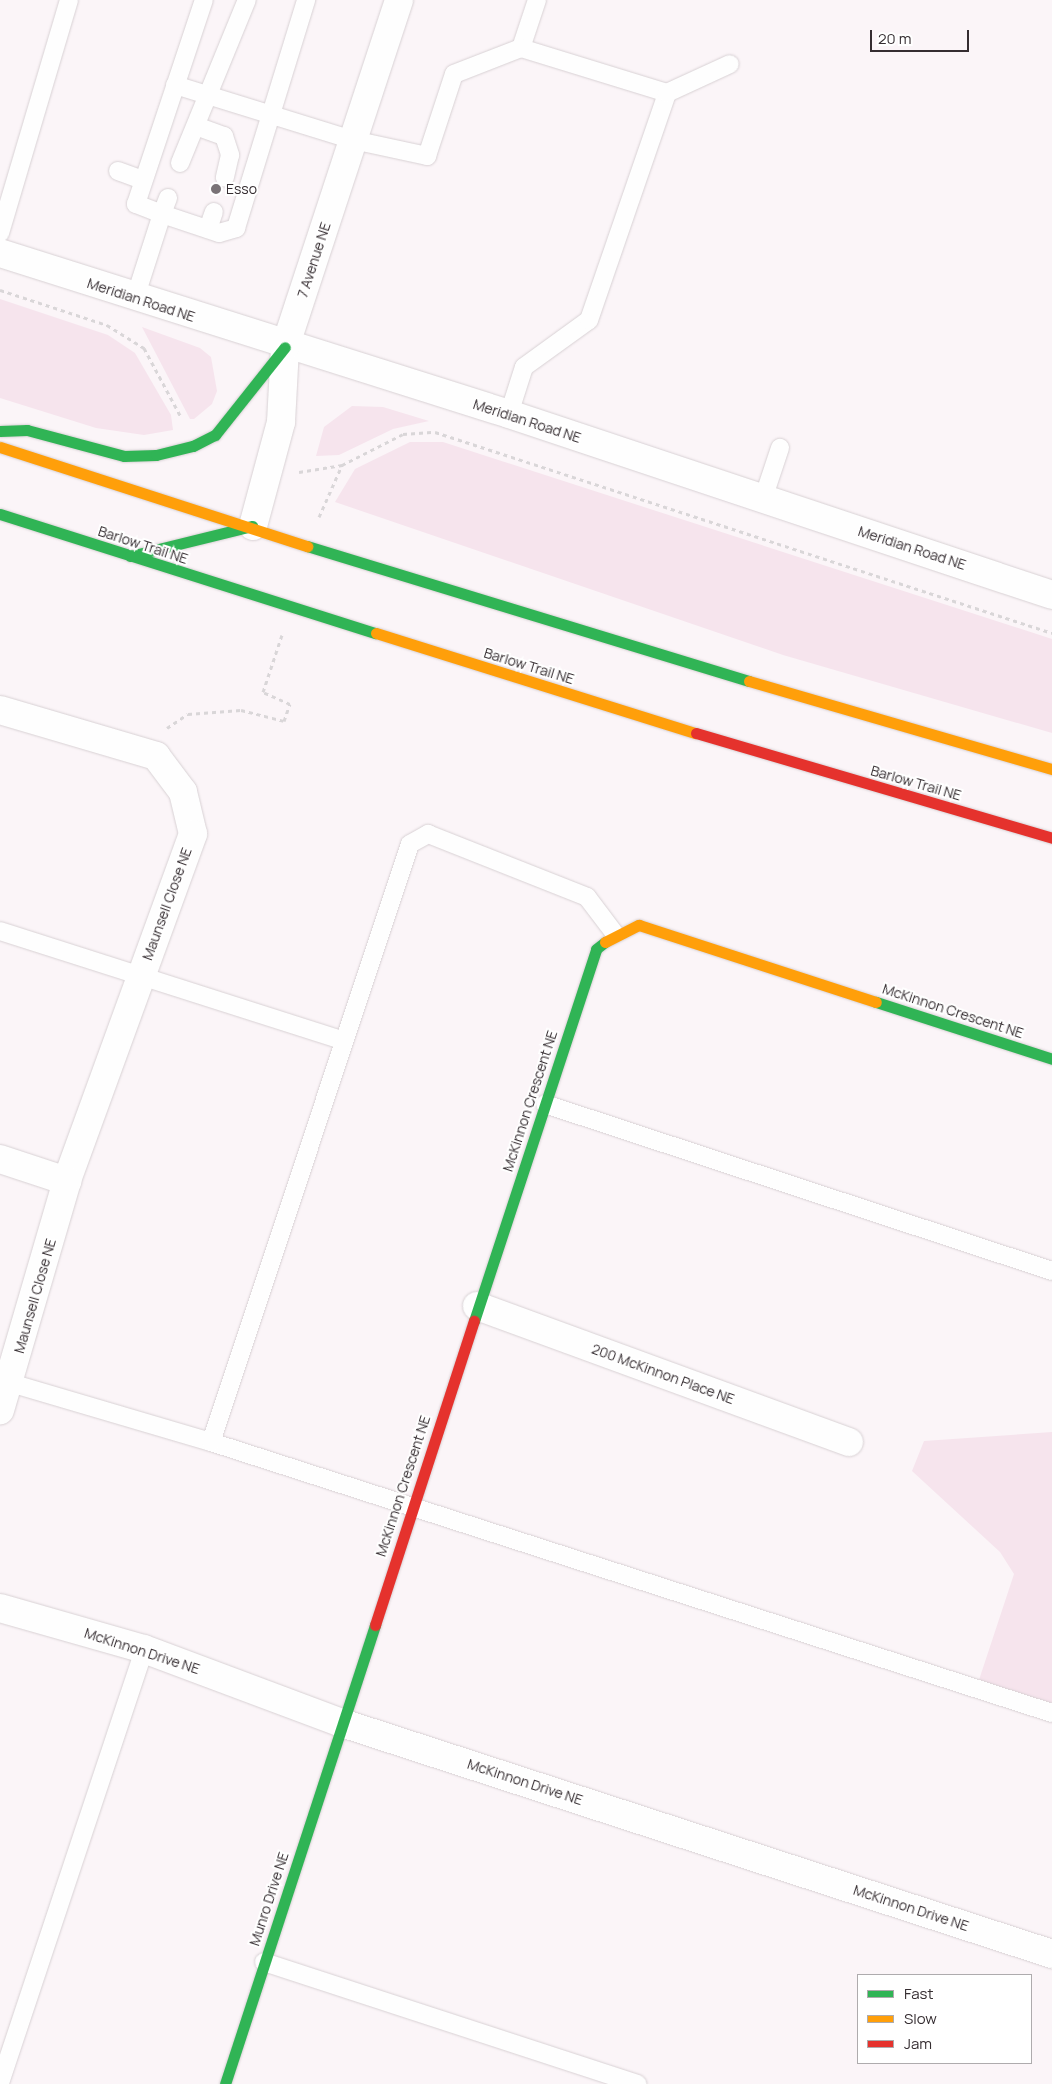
<!DOCTYPE html>
<style>
body{margin:0}
#map{position:relative;width:1052px;height:2084px;overflow:hidden;background:#fbf5f8;font-family:Manrope,sans-serif}
div>[style]{position:absolute}
.green>*{inset:0;background:#f6e4ed}
.path>*{height:3px;margin-top:-1.5px;transform-origin:0;background:repeating-linear-gradient(90deg,#d9d6d8 0 4px,transparent 0 8px)}
.roads{filter:drop-shadow(0 0 1px #d8d1d4) drop-shadow(0 0 1px #d8d1d4)}
.lane>*{height:18px;margin:-9px;padding:0 9px;transform-origin:9px;border-radius:9px;background:#fefefe}
.street>*{height:28px;margin:-14px;padding:0 14px;transform-origin:14px;border-radius:14px;background:#fefefe}
.fast>*{height:11px;margin:-5.5px;padding:0 5.5px;transform-origin:5.5px;border-radius:5.5px;background:#30b455}
.slow>*{height:11px;margin:-5.5px;padding:0 5.5px;transform-origin:5.5px;border-radius:5.5px;background:#ff9f0a}
.jam>*{height:11px;margin:-5.5px;padding:0 5.5px;transform-origin:5.5px;border-radius:5.5px;background:#e5322d}
.dots>*{width:14px;height:14px;translate:-50% -50%;box-sizing:border-box;border:2px solid #fff;border-radius:50%}
span{translate:-50% -50%;white-space:nowrap;text-align:center;line-height:1.15;-webkit-text-stroke:4px #fff;paint-order:stroke}
.poi-label{font-size:14px;color:#352d31}
.left{translate:0 -50%;text-align:left}
.street-label{font-size:14px;color:#352d31}
.legend{position:absolute;left:857px;top:1974px;width:175px;height:90px;box-sizing:border-box;background:#fff;border:1px solid #aeabad;margin:0;padding:6px 9px;list-style:none;font-size:15px;color:#352d31}
.legend li{display:flex;align-items:center;gap:10px;height:25px}
.legend b{width:25px;border:1px solid #aeabad}
.scale{position:absolute;left:870px;top:30px;width:99px;height:22px;box-sizing:border-box;border:2px solid #352d31;border-top:0;padding-left:6px;font-size:15px;line-height:18px;white-space:nowrap;color:#352d31;-webkit-text-stroke:4px #fff;paint-order:stroke}
</style>
<div id="map">
<div class="green">
<div style="clip-path:polygon(0 299px,108px 335px,135px 353px,171px 415px,173px 430px,144px 435px,96px 428px,0 398px)"></div>
<div style="clip-path:polygon(142px 327px,200px 348px,211px 357px,217px 391px,212px 404px,194px 419px,190px 419px)"></div>
<div style="clip-path:polygon(352px 406px,383px 407px,429px 421px,393px 429px,339px 455px,316px 456px,324px 427px)"></div>
<div style="clip-path:polygon(410px 442px,443px 442px,1052px 639px,1052px 733px,783px 655px,335px 502px,355px 469px)"></div>
<div style="clip-path:polygon(1052px 1432px,1052px 1713px,976px 1689px,1014px 1574px,1000px 1552px,912px 1471px,924px 1441px)"></div>
</div>
<div class="path">
<div style="left:0;top:290px;width:113px;rotate:18.1deg"></div>
<div style="left:107px;top:325px;width:44px;rotate:31.9deg"></div>
<div style="left:144px;top:348px;width:78px;rotate:61.8deg"></div>
<div style="left:299px;top:472px;width:44px;rotate:-9.2deg"></div>
<div style="left:319px;top:517px;width:57px;rotate:-66.1deg"></div>
<div style="left:342px;top:465px;width:68px;rotate:-26.9deg"></div>
<div style="left:403px;top:434px;width:32px;rotate:-4deg"></div>
<div style="left:435px;top:432px;width:649px;rotate:18.04deg"></div>
<div style="left:167px;top:728px;width:25px;rotate:-34deg"></div>
<div style="left:188px;top:714px;width:53px;rotate:-4.3deg"></div>
<div style="left:241px;top:710px;width:44px;rotate:14.3deg"></div>
<div style="left:284px;top:721px;width:18px;rotate:-71deg"></div>
<div style="left:290px;top:704px;width:30px;rotate:-156deg"></div>
<div style="left:263px;top:692px;width:60px;rotate:-71.6deg"></div>
</div>
<div class="roads">
<div class="lane">
<div style="left:521px;top:48px;width:51px;rotate:-71.6deg"></div>
<div style="left:175px;top:85px;width:186px;rotate:17.2deg"></div>
<div style="left:353px;top:140px;width:76px;rotate:12.2deg"></div>
<div style="left:427px;top:156px;width:86px;rotate:-71.8deg"></div>
<div style="left:454px;top:74px;width:72px;rotate:-21.2deg"></div>
<div style="left:521px;top:48px;width:153px;rotate:17.1deg"></div>
<div style="left:196px;top:126px;width:30px;rotate:20deg"></div>
<div style="left:224px;top:136px;width:20px;rotate:72deg"></div>
<div style="left:230px;top:155px;width:23px;rotate:103deg"></div>
<div style="left:180px;top:163px;width:176px;rotate:-67.7deg"></div>
<div style="left:118px;top:171px;width:27px;rotate:20deg"></div>
<div style="left:168px;top:198px;width:17px;rotate:111deg"></div>
<div style="left:162px;top:214px;width:60px;rotate:18.4deg"></div>
<div style="left:219px;top:233px;width:18px;rotate:-16deg"></div>
<div style="left:236px;top:228px;width:239px;rotate:-72.9deg"></div>
<div style="left:208px;top:229px;width:18px;rotate:-71deg"></div>
<div style="left:0;top:233px;width:243px;rotate:-73.5deg"></div>
<div style="left:135px;top:298px;width:88px;rotate:-72.2deg"></div>
<div style="left:162px;top:214px;width:28px;rotate:-159deg"></div>
<div style="left:136px;top:204px;width:215px;rotate:-71.6deg"></div>
<div style="left:509px;top:414px;width:49px;rotate:-72.3deg"></div>
<div style="left:524px;top:367px;width:80px;rotate:-35.9deg"></div>
<div style="left:589px;top:320px;width:240px;rotate:-71deg"></div>
<div style="left:667px;top:93px;width:69px;rotate:-24.7deg"></div>
<div style="left:763px;top:499px;width:54px;rotate:-71.6deg"></div>
<div style="left:0;top:931px;width:361px;rotate:17.7deg"></div>
<div style="left:545px;top:1104px;width:534px;rotate:18.23deg"></div>
<div style="left:0;top:1380px;width:220px;rotate:16.4deg"></div>
<div style="left:211px;top:1442px;width:884px;rotate:17.86deg"></div>
<div style="left:211px;top:1442px;width:630px;rotate:-71.59deg"></div>
<div style="left:410px;top:844px;width:21px;rotate:-29deg"></div>
<div style="left:428px;top:834px;width:171px;rotate:21.6deg"></div>
<div style="left:587px;top:897px;width:46px;rotate:52.9deg"></div>
<div style="left:264px;top:1962px;width:393px;rotate:18.1deg"></div>
<div style="left:0;top:2083px;width:457px;rotate:-71.6deg"></div>
</div>
<div class="street">
<div style="left:0;top:253px;width:534px;rotate:17.55deg"></div>
<div style="left:509px;top:414px;width:572px;rotate:18.43deg"></div>
<div style="left:253px;top:526px;width:108px;rotate:-74.9deg"></div>
<div style="left:281px;top:422px;width:75px;rotate:-86.9deg"></div>
<div style="left:285px;top:347px;width:365px;rotate:-71.8deg"></div>
<div style="left:0;top:710px;width:163px;rotate:16.4deg"></div>
<div style="left:156px;top:756px;width:45px;rotate:53.1deg"></div>
<div style="left:183px;top:792px;width:43px;rotate:76.6deg"></div>
<div style="left:193px;top:834px;width:369px;rotate:110deg"></div>
<div style="left:67px;top:1181px;width:239px;rotate:106.3deg"></div>
<div style="left:0;top:1159px;width:71px;rotate:18.2deg"></div>
<div style="left:477px;top:1306px;width:396px;rotate:20.1deg"></div>
<div style="left:0;top:1608px;width:150px;rotate:15.9deg"></div>
<div style="left:144px;top:1649px;width:211px;rotate:20.5deg"></div>
<div style="left:342px;top:1723px;width:747px;rotate:18.02deg"></div>
</div>
<div class="fast">
<div style="left:0;top:431px;width:27px;rotate:-2deg"></div>
<div style="left:27px;top:430px;width:100px;rotate:15deg"></div>
<div style="left:124px;top:456px;width:32px;rotate:-2deg"></div>
<div style="left:156px;top:455px;width:38px;rotate:-14deg"></div>
<div style="left:193px;top:446px;width:25px;rotate:-27deg"></div>
<div style="left:215px;top:435px;width:112px;rotate:-51.5deg"></div>
<div style="left:0;top:514px;width:394px;rotate:17.6deg"></div>
<div style="left:307px;top:546px;width:462px;rotate:17deg"></div>
<div style="left:130px;top:556px;width:126px;rotate:-13.8deg"></div>
<div style="left:876px;top:1002px;width:185px;rotate:17.9deg"></div>
<div style="left:474px;top:1321px;width:391px;rotate:-71.8deg"></div>
<div style="left:596px;top:949px;width:11px;rotate:-38deg"></div>
<div style="left:225px;top:2084px;width:483px;rotate:-71.9deg"></div>
</div>
<div class="slow">
<div style="left:0;top:447px;width:323px;rotate:17.9deg"></div>
<div style="left:376px;top:633px;width:335px;rotate:17.4deg"></div>
<div style="left:749px;top:681px;width:316px;rotate:16.2deg"></div>
<div style="left:605px;top:942px;width:38px;rotate:-27deg"></div>
<div style="left:639px;top:925px;width:249px;rotate:18deg"></div>
</div>
<div class="jam">
<div style="left:696px;top:733px;width:371px;rotate:16.4deg"></div>
<div style="left:375px;top:1625px;width:320px;rotate:-72deg"></div>
</div>
</div>
<div class="dots">
<div style="left:216px;top:189px;background:#7a7377"></div>
</div>
<div class="poi-label">
<span class="left" style="left:226px;top:189px">Esso</span>
</div>
<div class="street-label">
<span style="left:314px;top:260px;rotate:-72deg">7 Avenue NE</span>
<span style="left:141px;top:300px;rotate:18deg">Meridian Road NE</span>
<span style="left:527px;top:421px;rotate:18deg">Meridian Road NE</span>
<span style="left:143px;top:545px;rotate:18deg">Barlow Trail NE</span>
<span style="left:912px;top:548px;rotate:18deg">Meridian Road NE</span>
<span style="left:529px;top:666px;rotate:17deg">Barlow Trail NE</span>
<span style="left:916px;top:783px;rotate:16deg">Barlow Trail NE</span>
<span style="left:167px;top:904px;rotate:-70deg">Maunsell Close NE</span>
<span style="left:953px;top:1011px;rotate:18deg">McKinnon Crescent NE</span>
<span style="left:530px;top:1101px;rotate:-72deg">McKinnon Crescent NE</span>
<span style="left:35px;top:1296px;rotate:-74deg">Maunsell Close NE</span>
<span style="left:663px;top:1374px;rotate:20deg">200 McKinnon Place NE</span>
<span style="left:403px;top:1486px;rotate:-72deg">McKinnon Crescent NE</span>
<span style="left:142px;top:1651px;rotate:18deg">McKinnon Drive NE</span>
<span style="left:525px;top:1782px;rotate:18deg">McKinnon Drive NE</span>
<span style="left:269px;top:1899px;rotate:-72deg">Munro Drive NE</span>
<span style="left:911px;top:1908px;rotate:18deg">McKinnon Drive NE</span>
</div>
<ul class="legend">
<li><b style="height:6px;background:#30b455"></b>Fast</li>
<li><b style="height:6px;background:#ff9f0a"></b>Slow</li>
<li><b style="height:6px;background:#e5322d"></b>Jam</li>
</ul>
<div class="scale">20 m</div>
</div>
